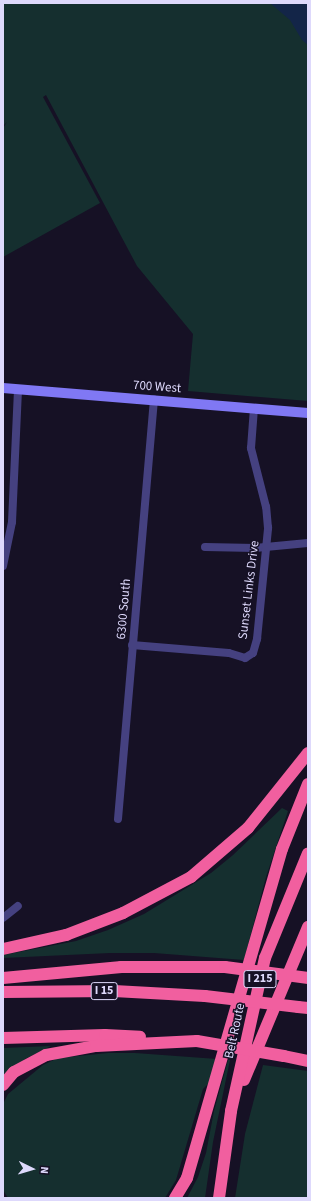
<!DOCTYPE html>
<style>
body{margin:0}
#map{position:relative;width:311px;height:1201px;overflow:hidden;background:#161125;font-family:"Source Sans 3",sans-serif}
div>[style]{position:absolute}
.green>*{inset:0;background:#152f2f}
.water>*{inset:0;background:#132548}
.street>*{height:8px;margin:-4px;padding:0 4px;transform-origin:4px;border-radius:4px;background:#454180}
.secondary>*{height:10px;margin:-5px;padding:0 5px;transform-origin:5px;border-radius:5px;background:#8078f4}
.highway>*{height:12px;margin:-6px;padding:0 6px;transform-origin:6px;border-radius:6px;background:#f15f9f}
.highway-bridge>*{height:12px;margin:-6px;padding:0 6px;transform-origin:6px;border-radius:6px;background:#f15f9f}
span{translate:-50% -50%;white-space:nowrap;text-align:center;line-height:1.15;-webkit-text-stroke:3px #161125;paint-order:stroke}
.shield-label span{padding:1px 3px;background:#161125;border:1px solid;border-radius:3px;-webkit-text-stroke-width:0}
.shield-label{font-size:12px;color:#ded9fc;font-weight:700}
.street-label{font-size:13px;color:#ded9fc}
.frame{position:absolute;inset:0;border:4px solid #ded9fc;pointer-events:none}
.north{position:absolute;left:12px;top:1149px;width:40px;height:40px;-webkit-text-stroke:3px #161125;paint-order:stroke;rotate:95deg;font-size:11px;font-weight:700;line-height:16px;text-align:center;color:#ded9fc}
.north::after{content:'';display:block;margin:auto;width:14px;height:18px;background:#ded9fc;clip-path:polygon(50% 0,100% 100%,50% 72%,0 100%)}
</style>
<div id="map">
<div class="green">
<div style="clip-path:polygon(3px 3px,308px 3px,308px 401px,188px 391px,193px 334px,137px 266px,46px 95px,43px 97px,100px 203px,3px 257px,3px 128px,7px 122px,3px 126px)"></div>
<div style="clip-path:polygon(282px 808px,288px 811px,266px 877px,244px 960px,154px 953px,110px 953px,3px 958px,3px 955px,76px 941px,108px 930px,144px 914px,211px 873px,233px 855px)"></div>
<div style="clip-path:polygon(51px 1046px,25px 1059px,3px 1078px,3px 1048px)"></div>
<div style="clip-path:polygon(108px 1053px,135px 1053px,217px 1059px,211px 1081px,203px 1089px,176px 1180px,165px 1198px,8px 1198px,3px 1190px,3px 1104px,8px 1094px,43px 1065px,58px 1058px)"></div>
<div style="clip-path:polygon(228px 1060px,230px 1060px,213px 1142px,205px 1198px,187px 1198px,198px 1177px,206px 1153px,214px 1111px)"></div>
<div style="clip-path:polygon(263px 1065px,308px 1071px,308px 1198px,235px 1198px,245px 1134px)"></div>
</div>
<div class="water">
<div style="clip-path:polygon(270px 3px,308px 3px,308px 45px,302px 40px,290px 20px)"></div>
</div>
<div class="street">
<div style="left:205px;top:547px;width:50px;rotate:1.1deg"></div>
<div style="left:255px;top:548px;width:53px;rotate:-5.4deg"></div>
<div style="left:3px;top:566px;width:45px;rotate:-78.4deg"></div>
<div style="left:12px;top:522px;width:133px;rotate:-87.4deg"></div>
<div style="left:132px;top:645px;width:97px;rotate:4.7deg"></div>
<div style="left:229px;top:653px;width:17px;rotate:17deg"></div>
<div style="left:245px;top:658px;width:9px;rotate:-32deg"></div>
<div style="left:253px;top:653px;width:15px;rotate:-74deg"></div>
<div style="left:257px;top:639px;width:112px;rotate:-84.3deg"></div>
<div style="left:268px;top:528px;width:21px;rotate:-95deg"></div>
<div style="left:266px;top:507px;width:61px;rotate:-104.3deg"></div>
<div style="left:251px;top:448px;width:40px;rotate:-85.7deg"></div>
<div style="left:118px;top:819px;width:421px;rotate:-85.1deg"></div>
<div style="left:3px;top:918px;width:19px;rotate:-39deg"></div>
</div>
<div class="secondary">
<div style="left:3px;top:388px;width:306px;rotate:4.7deg"></div>
</div>
<div class="highway">
<div style="left:3px;top:949px;width:65px;rotate:-12.5deg"></div>
<div style="left:66px;top:935px;width:61px;rotate:-21.1deg"></div>
<div style="left:123px;top:913px;width:77px;rotate:-27.9deg"></div>
<div style="left:191px;top:877px;width:75px;rotate:-40.7deg"></div>
<div style="left:248px;top:828px;width:96px;rotate:-51.3deg"></div>
<div style="left:3px;top:978px;width:119px;rotate:-5.3deg"></div>
<div style="left:121px;top:967px;width:104px"></div>
<div style="left:3px;top:992px;width:111px;rotate:-0.5deg"></div>
<div style="left:114px;top:991px;width:91px;rotate:3.1deg"></div>
<div style="left:298px;top:1007px;width:10px;rotate:6deg"></div>
<div style="left:3px;top:1038px;width:102px;rotate:-1.7deg"></div>
<div style="left:105px;top:1035px;width:35px;rotate:3deg"></div>
<div style="left:284px;top:1056px;width:25px;rotate:12deg"></div>
<div style="left:244px;top:1080px;width:166px;rotate:-67.3deg"></div>
<div style="left:3px;top:1085px;width:17px;rotate:-50deg"></div>
<div style="left:14px;top:1072px;width:36px;rotate:-28deg"></div>
<div style="left:46px;top:1055px;width:51px;rotate:-10.2deg"></div>
<div style="left:96px;top:1046px;width:101px;rotate:-2.8deg"></div>
<div style="left:175px;top:1198px;width:23px;rotate:-59deg"></div>
<div style="left:187px;top:1178px;width:342px;rotate:-73.9deg"></div>
<div style="left:282px;top:849px;width:70px;rotate:-68.2deg"></div>
<div style="left:219px;top:1198px;width:88px;rotate:-82.1deg"></div>
<div style="left:231px;top:1111px;width:157px;rotate:-77.5deg"></div>
<div style="left:265px;top:958px;width:113px;rotate:-67.7deg"></div>
</div>
<div class="highway-bridge">
<div style="left:225px;top:967px;width:84px;rotate:7.5deg"></div>
<div style="left:205px;top:996px;width:94px;rotate:6.7deg"></div>
<div style="left:197px;top:1041px;width:88px;rotate:9.8deg"></div>
</div>
<div class="shield-label">
<span style="left:260px;top:979px">I 215</span>
<span style="left:104px;top:991px">I 15</span>
</div>
<div class="street-label">
<span style="left:157px;top:387px;rotate:4deg">700 West</span>
<span style="left:249px;top:590px;rotate:-83deg">Sunset Links Drive</span>
<span style="left:124px;top:609px;rotate:-85deg">6300 South</span>
<span style="left:235px;top:1031px;rotate:-78deg">Belt Route</span>
</div>
<div class="frame"></div>
<div class="north">N</div>
</div>
